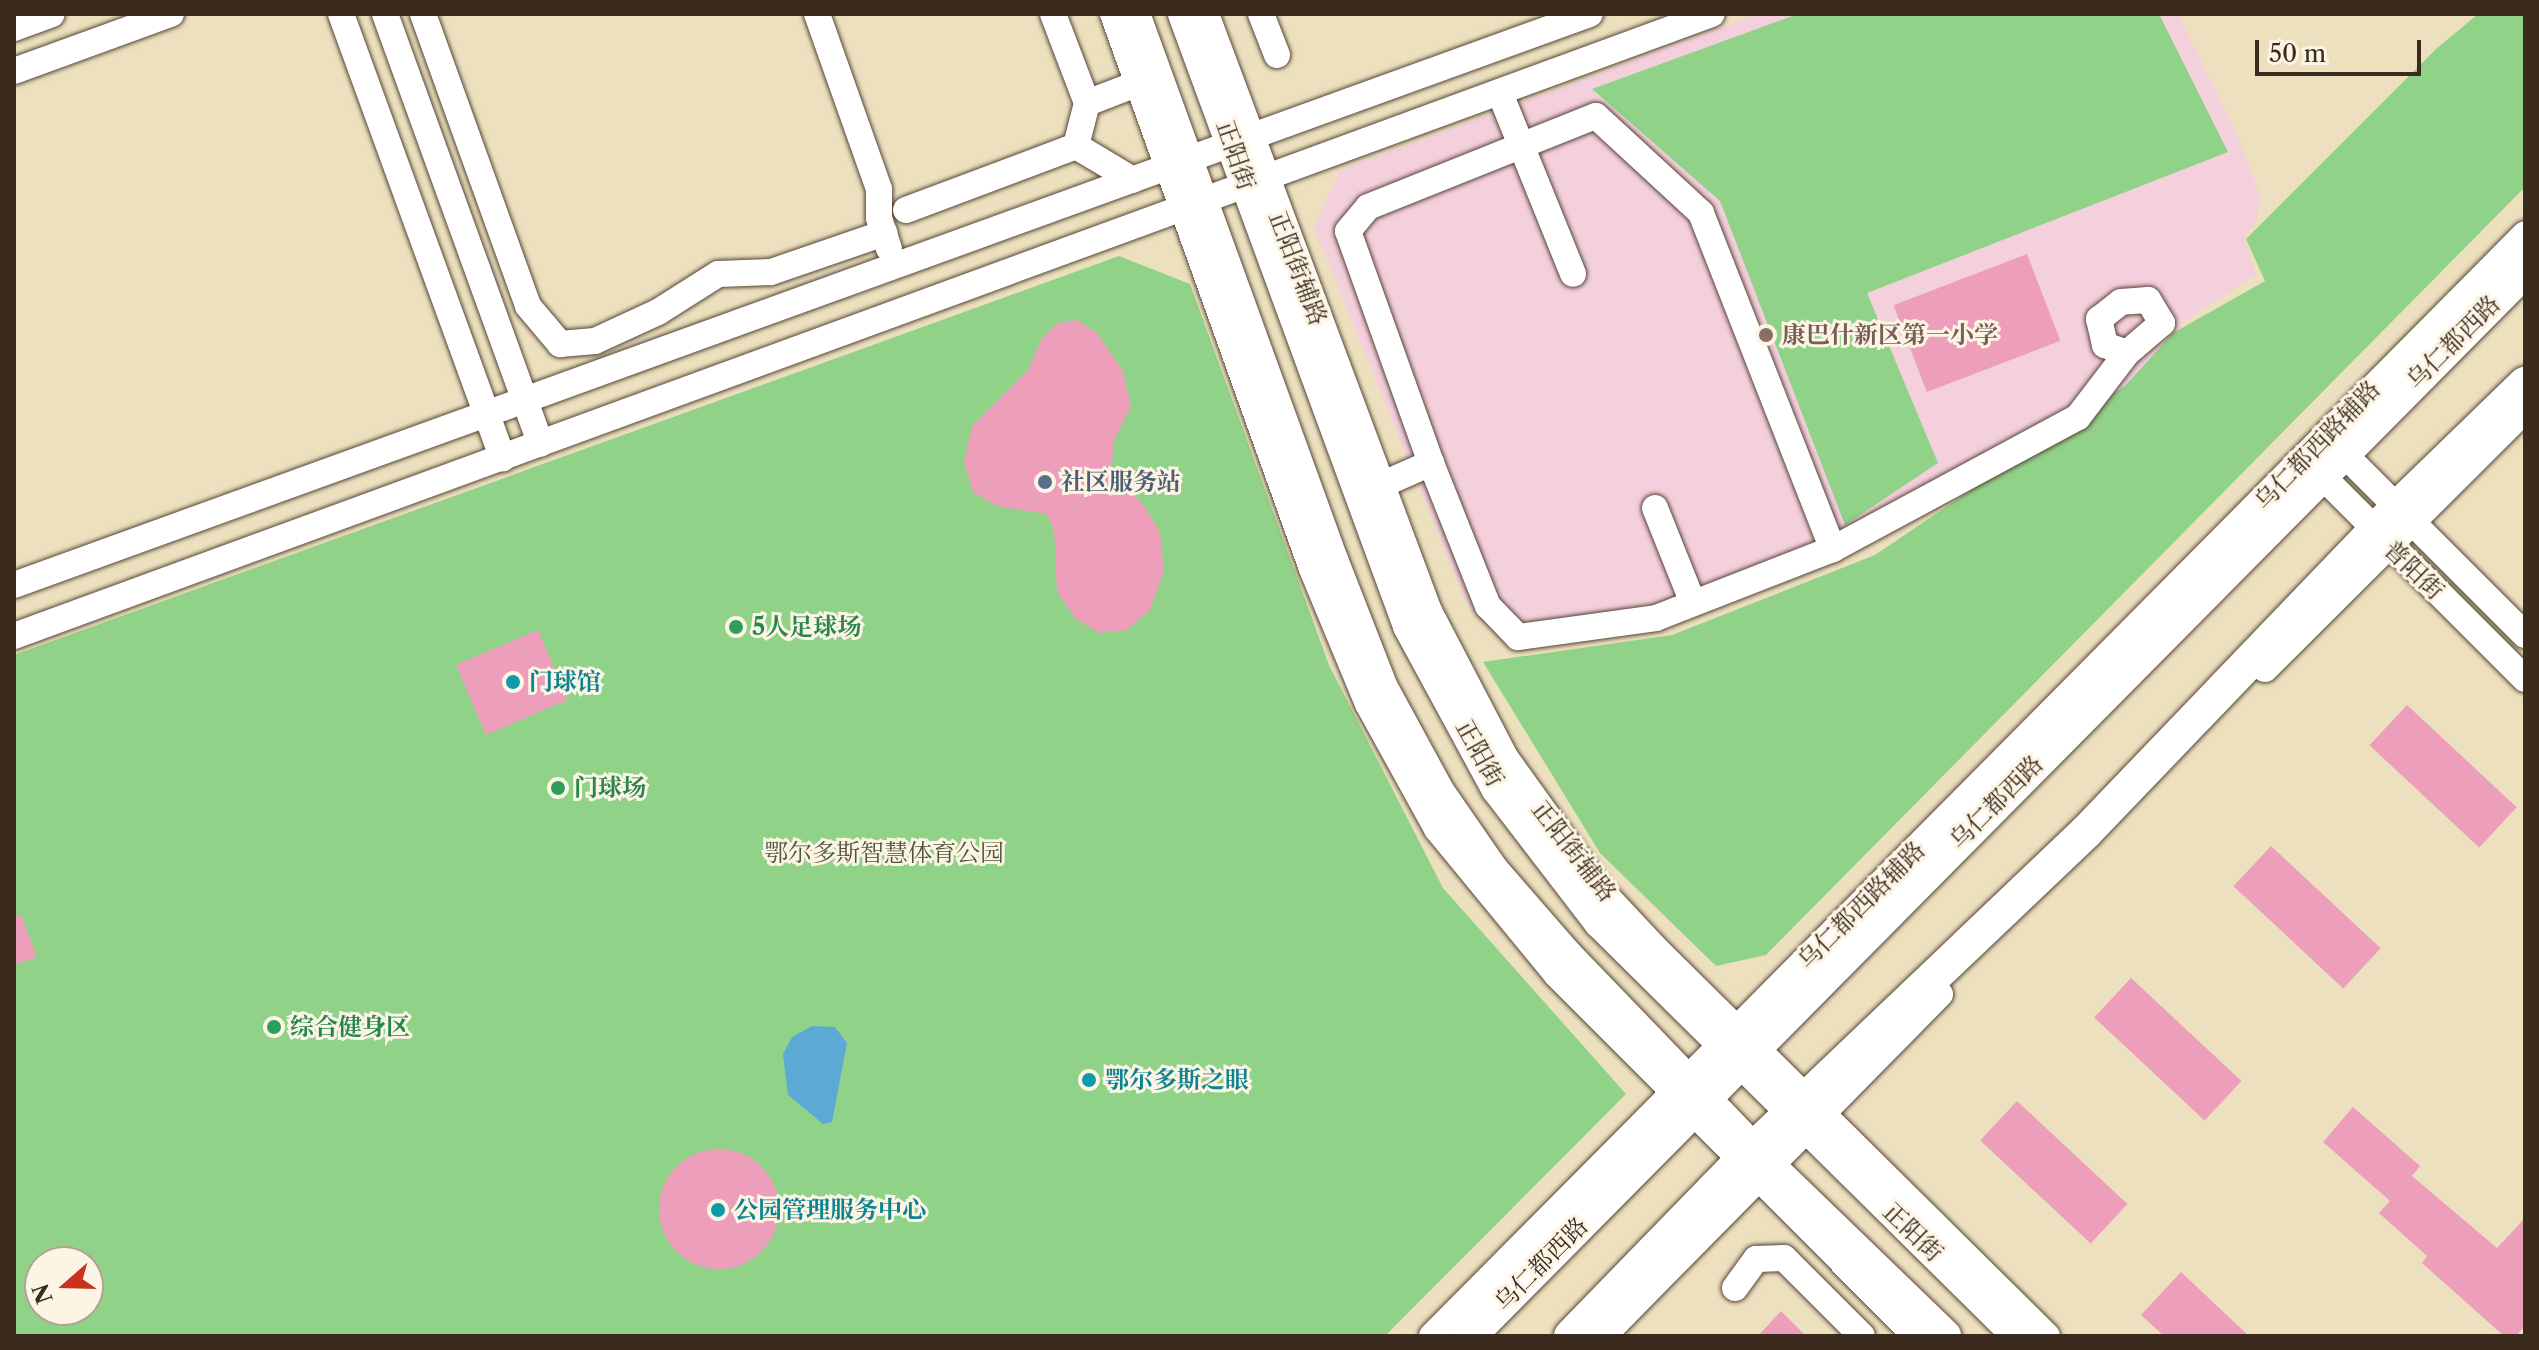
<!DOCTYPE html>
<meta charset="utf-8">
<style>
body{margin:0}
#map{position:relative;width:2539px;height:1350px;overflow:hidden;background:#ede0bf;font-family:"Libre Caslon Text","Noto Serif SC",serif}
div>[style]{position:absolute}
.built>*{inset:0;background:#f4cfdc}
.green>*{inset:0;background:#91d289}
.water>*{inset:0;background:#5da9d6}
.building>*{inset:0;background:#ec9ebb;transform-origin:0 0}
.round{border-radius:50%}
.roads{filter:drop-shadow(0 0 2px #564536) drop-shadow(0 0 2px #564536)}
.minor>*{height:26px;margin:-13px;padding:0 13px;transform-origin:13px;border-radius:13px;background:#fff}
.major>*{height:34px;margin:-17px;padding:0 17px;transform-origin:17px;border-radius:17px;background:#fff}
.dots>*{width:22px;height:22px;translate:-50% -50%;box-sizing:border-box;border:4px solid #fcf5e5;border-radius:50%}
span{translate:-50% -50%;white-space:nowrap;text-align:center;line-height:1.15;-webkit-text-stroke:6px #fcf5e5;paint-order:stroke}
.street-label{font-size:24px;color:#3b2a1e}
.education-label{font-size:24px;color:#785e54;font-weight:700}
.left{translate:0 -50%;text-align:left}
.service-label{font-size:24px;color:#4e5e75;font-weight:700}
.leisure-label{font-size:24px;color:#27864d;font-weight:700}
.culture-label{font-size:24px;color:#0d838f;font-weight:700}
.park-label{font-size:24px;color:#505439}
.frame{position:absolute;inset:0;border:16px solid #3b2a1e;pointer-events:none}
.north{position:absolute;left:24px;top:1246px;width:80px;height:80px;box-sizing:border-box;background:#fcf5e5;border:2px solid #afa495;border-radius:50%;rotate:250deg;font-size:22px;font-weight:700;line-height:32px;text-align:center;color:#3b2a1e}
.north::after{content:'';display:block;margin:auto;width:28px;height:36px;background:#c8321e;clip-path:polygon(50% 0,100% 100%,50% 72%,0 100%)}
.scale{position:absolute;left:2255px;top:40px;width:166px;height:36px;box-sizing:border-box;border:4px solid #3b2a1e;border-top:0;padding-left:10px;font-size:24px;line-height:28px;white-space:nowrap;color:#3b2a1e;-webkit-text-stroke:6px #fcf5e5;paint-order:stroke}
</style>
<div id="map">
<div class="built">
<div style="clip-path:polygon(1757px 14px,2178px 14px,2237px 134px,2261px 198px,2255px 225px,2244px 236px,2256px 275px,2185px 321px,2166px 350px,2109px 405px,1665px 628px,1504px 644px,1467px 605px,1314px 228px,1340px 170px)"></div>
</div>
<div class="green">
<div style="clip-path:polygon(1798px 14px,2159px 14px,2228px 152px,1867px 293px,1938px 463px,1845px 525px,1720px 201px,1592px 89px)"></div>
<div style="clip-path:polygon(2478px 14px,2525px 14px,2525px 187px,1766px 955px,1716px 966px,1600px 853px,1483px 662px,1672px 635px,1875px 555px,2125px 386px,2173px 333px,2265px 281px,2246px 239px,2436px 49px)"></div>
<div style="clip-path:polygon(evenodd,1119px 256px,1190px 284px,1329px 665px,1443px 888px,1626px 1094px,1385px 1336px,14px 1336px,14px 655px,1119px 256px,40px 1262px,88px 1262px,88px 1310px,40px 1310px,40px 1262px)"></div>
</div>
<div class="water">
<div style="clip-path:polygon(812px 1026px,835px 1027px,847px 1043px,832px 1122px,823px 1124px,788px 1095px,783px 1054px,792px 1037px)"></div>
</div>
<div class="building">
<div style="left:2027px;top:254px;width:93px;height:143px;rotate:69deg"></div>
<div style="clip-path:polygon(1077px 320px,1097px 333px,1123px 371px,1131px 406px,1114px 441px,1111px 472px,1143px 504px,1160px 532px,1164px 571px,1150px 610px,1127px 630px,1099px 633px,1075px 618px,1057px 592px,1054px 531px,1047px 514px,997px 506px,973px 492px,964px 462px,972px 426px,1028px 370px,1042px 338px,1058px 323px)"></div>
<div style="left:538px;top:630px;width:76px;height:89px;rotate:67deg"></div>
<div style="left:2407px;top:705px;width:150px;height:55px;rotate:43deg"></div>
<div style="left:2271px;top:846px;width:150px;height:55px;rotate:43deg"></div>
<div style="clip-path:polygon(21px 915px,37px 957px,14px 965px,14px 917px)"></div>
<div style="left:2131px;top:978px;width:151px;height:54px;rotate:43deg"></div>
<div style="left:2017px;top:1101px;width:151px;height:54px;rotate:43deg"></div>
<div style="clip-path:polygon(2353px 1107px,2420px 1166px,2412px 1176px,2497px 1248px,2525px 1218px,2525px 1326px,2516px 1336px,2504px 1336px,2422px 1263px,2427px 1256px,2379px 1213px,2390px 1201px,2323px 1142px)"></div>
<div class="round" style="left:659px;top:1149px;width:120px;height:120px"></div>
<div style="clip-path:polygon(2181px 1272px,2249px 1336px,2164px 1336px,2141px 1315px)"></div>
<div style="clip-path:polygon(1781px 1311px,1806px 1336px,1758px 1336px)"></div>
</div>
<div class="roads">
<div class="minor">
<div style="left:341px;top:14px;width:473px;rotate:70deg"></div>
<div style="left:385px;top:14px;width:457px;rotate:70.1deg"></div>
<div style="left:423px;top:14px;width:310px;rotate:70.2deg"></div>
<div style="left:528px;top:306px;width:50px;rotate:49.9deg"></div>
<div style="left:560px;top:344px;width:35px;rotate:-5deg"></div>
<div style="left:595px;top:341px;width:69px;rotate:-24.7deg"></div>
<div style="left:658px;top:312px;width:71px;rotate:-32.3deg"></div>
<div style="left:718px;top:274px;width:53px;rotate:-2.2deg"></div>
<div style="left:771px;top:272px;width:120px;rotate:-19deg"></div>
<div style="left:817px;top:14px;width:186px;rotate:70.5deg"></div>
<div style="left:879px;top:189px;width:29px;rotate:90deg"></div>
<div style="left:879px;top:218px;width:32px;rotate:72deg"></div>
<div style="left:1053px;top:14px;width:95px;rotate:69.1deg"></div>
<div style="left:1113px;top:14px;width:590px;rotate:70.27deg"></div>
<div style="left:1312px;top:569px;width:146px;rotate:67.5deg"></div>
<div style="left:1368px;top:704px;width:143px;rotate:61.1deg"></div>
<div style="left:1437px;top:829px;width:189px;rotate:50.6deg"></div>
<div style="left:1557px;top:975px;width:509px;rotate:45.16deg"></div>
<div style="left:1206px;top:14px;width:637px;rotate:69.52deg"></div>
<div style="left:1429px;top:611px;width:165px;rotate:62.5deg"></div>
<div style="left:1505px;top:757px;width:161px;rotate:54.3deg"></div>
<div style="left:1599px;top:888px;width:86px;rotate:46.9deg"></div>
<div style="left:1658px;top:951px;width:547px;rotate:44.7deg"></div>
<div style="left:1261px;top:14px;width:44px;rotate:68.7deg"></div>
<div style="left:14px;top:28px;width:40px;rotate:-20.2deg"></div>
<div style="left:14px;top:71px;width:167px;rotate:-20deg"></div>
<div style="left:1500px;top:93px;width:195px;rotate:68deg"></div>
<div style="left:1076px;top:146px;width:66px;rotate:30.8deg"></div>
<div style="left:906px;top:210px;width:182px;rotate:-20.6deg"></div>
<div style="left:1076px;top:146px;width:44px;rotate:-75.7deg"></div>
<div style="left:1087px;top:103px;width:56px;rotate:-21deg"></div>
<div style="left:2332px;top:442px;width:273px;rotate:45deg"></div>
<div style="left:1431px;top:463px;width:246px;rotate:-109.7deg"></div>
<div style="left:1348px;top:231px;width:31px;rotate:-50deg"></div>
<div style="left:1368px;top:207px;width:245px;rotate:-21.8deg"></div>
<div style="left:1596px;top:116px;width:143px;rotate:42.7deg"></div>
<div style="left:1701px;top:213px;width:361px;rotate:68.6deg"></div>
<div style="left:2310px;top:464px;width:304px;rotate:45deg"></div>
<div style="left:1381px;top:485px;width:55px;rotate:-23.7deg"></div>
<div style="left:1431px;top:463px;width:154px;rotate:68.3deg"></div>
<div style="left:1488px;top:606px;width:43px;rotate:45.9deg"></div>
<div style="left:1518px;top:637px;width:139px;rotate:-7.8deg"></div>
<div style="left:1656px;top:618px;width:190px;rotate:-21.3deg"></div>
<div style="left:1833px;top:549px;width:278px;rotate:-28.3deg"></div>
<div style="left:2078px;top:417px;width:81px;rotate:-52.6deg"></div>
<div style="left:2127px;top:353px;width:46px;rotate:-40.6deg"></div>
<div style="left:2162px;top:323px;width:27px;rotate:-121deg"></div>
<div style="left:2148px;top:300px;width:27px;rotate:176deg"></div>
<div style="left:2121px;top:302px;width:28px;rotate:142deg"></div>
<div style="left:2099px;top:319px;width:27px;rotate:77deg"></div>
<div style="left:2105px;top:345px;width:23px;rotate:20deg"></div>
<div style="left:1655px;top:508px;width:102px;rotate:68.2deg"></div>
<div style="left:14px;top:585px;width:1676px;rotate:-19.92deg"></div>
<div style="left:14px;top:636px;width:1808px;rotate:-20.12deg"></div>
<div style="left:2265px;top:669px;width:367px;rotate:-44.9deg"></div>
<div style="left:1735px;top:1288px;width:36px;rotate:-54deg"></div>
<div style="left:1756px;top:1259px;width:28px;rotate:-2deg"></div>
<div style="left:1784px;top:1258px;width:110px;rotate:45deg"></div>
<div style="left:1432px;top:1336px;width:1552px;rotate:-45.23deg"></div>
<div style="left:1603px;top:1336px;width:480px;rotate:-45.4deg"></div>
</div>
<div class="major">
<div style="left:1133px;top:14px;width:581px;rotate:70.07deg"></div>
<div style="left:1331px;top:560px;width:137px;rotate:68.7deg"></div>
<div style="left:1381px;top:688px;width:119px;rotate:61.5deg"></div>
<div style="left:1438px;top:793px;width:95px;rotate:55.3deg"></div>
<div style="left:1492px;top:871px;width:111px;rotate:49deg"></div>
<div style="left:1565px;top:955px;width:293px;rotate:46.1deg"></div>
<div style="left:1768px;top:1166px;width:245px;rotate:44deg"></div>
<div style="left:1185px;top:14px;width:652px;rotate:69.81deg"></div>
<div style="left:1410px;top:626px;width:184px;rotate:61.5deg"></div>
<div style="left:1498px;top:788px;width:168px;rotate:52.5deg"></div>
<div style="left:1600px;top:921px;width:590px;rotate:44.66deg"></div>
<div style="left:1469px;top:1336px;width:1500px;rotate:-45.27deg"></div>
<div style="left:1571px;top:1336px;width:260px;rotate:-45.8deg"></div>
<div style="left:1752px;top:1150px;width:461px;rotate:-43.6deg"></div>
<div style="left:2086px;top:832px;width:451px;rotate:-46.2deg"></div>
<div style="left:2398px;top:507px;width:177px;rotate:-44.1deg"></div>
</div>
</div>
<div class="dots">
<div style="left:1766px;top:335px;background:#8d6e63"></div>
<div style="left:1045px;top:482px;background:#5c6f8a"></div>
<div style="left:736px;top:627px;background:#2e9e5b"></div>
<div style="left:513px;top:682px;background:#0f9aa8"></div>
<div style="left:558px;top:788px;background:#2e9e5b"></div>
<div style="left:274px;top:1027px;background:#2e9e5b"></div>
<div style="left:1089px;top:1080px;background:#0f9aa8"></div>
<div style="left:718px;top:1210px;background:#0f9aa8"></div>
</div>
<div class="street-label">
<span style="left:1236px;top:155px;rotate:71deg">正阳街</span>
<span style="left:1298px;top:268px;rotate:69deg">正阳街辅路</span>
<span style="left:2453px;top:342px;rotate:-45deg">乌仁都西路</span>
<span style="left:2317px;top:445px;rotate:-46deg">乌仁都西路辅路</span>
<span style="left:2414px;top:570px;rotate:44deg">普阳街</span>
<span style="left:1480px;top:753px;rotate:61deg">正阳街</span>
<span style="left:1996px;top:802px;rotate:-45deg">乌仁都西路</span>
<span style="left:1574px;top:851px;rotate:52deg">正阳街辅路</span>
<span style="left:1861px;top:905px;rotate:-45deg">乌仁都西路辅路</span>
<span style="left:1913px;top:1232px;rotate:44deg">正阳街</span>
<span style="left:1541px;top:1264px;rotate:-45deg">乌仁都西路</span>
</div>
<div class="education-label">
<span class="left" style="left:1782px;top:335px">康巴什新区第一小学</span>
</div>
<div class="service-label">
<span class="left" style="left:1061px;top:482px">社区服务站</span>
</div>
<div class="leisure-label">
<span class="left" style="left:752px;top:627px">5人足球场</span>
<span class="left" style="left:574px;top:788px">门球场</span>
<span class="left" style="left:290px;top:1027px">综合健身区</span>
</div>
<div class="culture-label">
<span class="left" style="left:529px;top:682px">门球馆</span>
<span class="left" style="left:1105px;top:1080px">鄂尔多斯之眼</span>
<span class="left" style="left:734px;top:1210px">公园管理服务中心</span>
</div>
<div class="park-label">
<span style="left:884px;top:853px">鄂尔多斯智慧体育公园</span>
</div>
<div class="frame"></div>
<div class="north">N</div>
<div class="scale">50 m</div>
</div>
